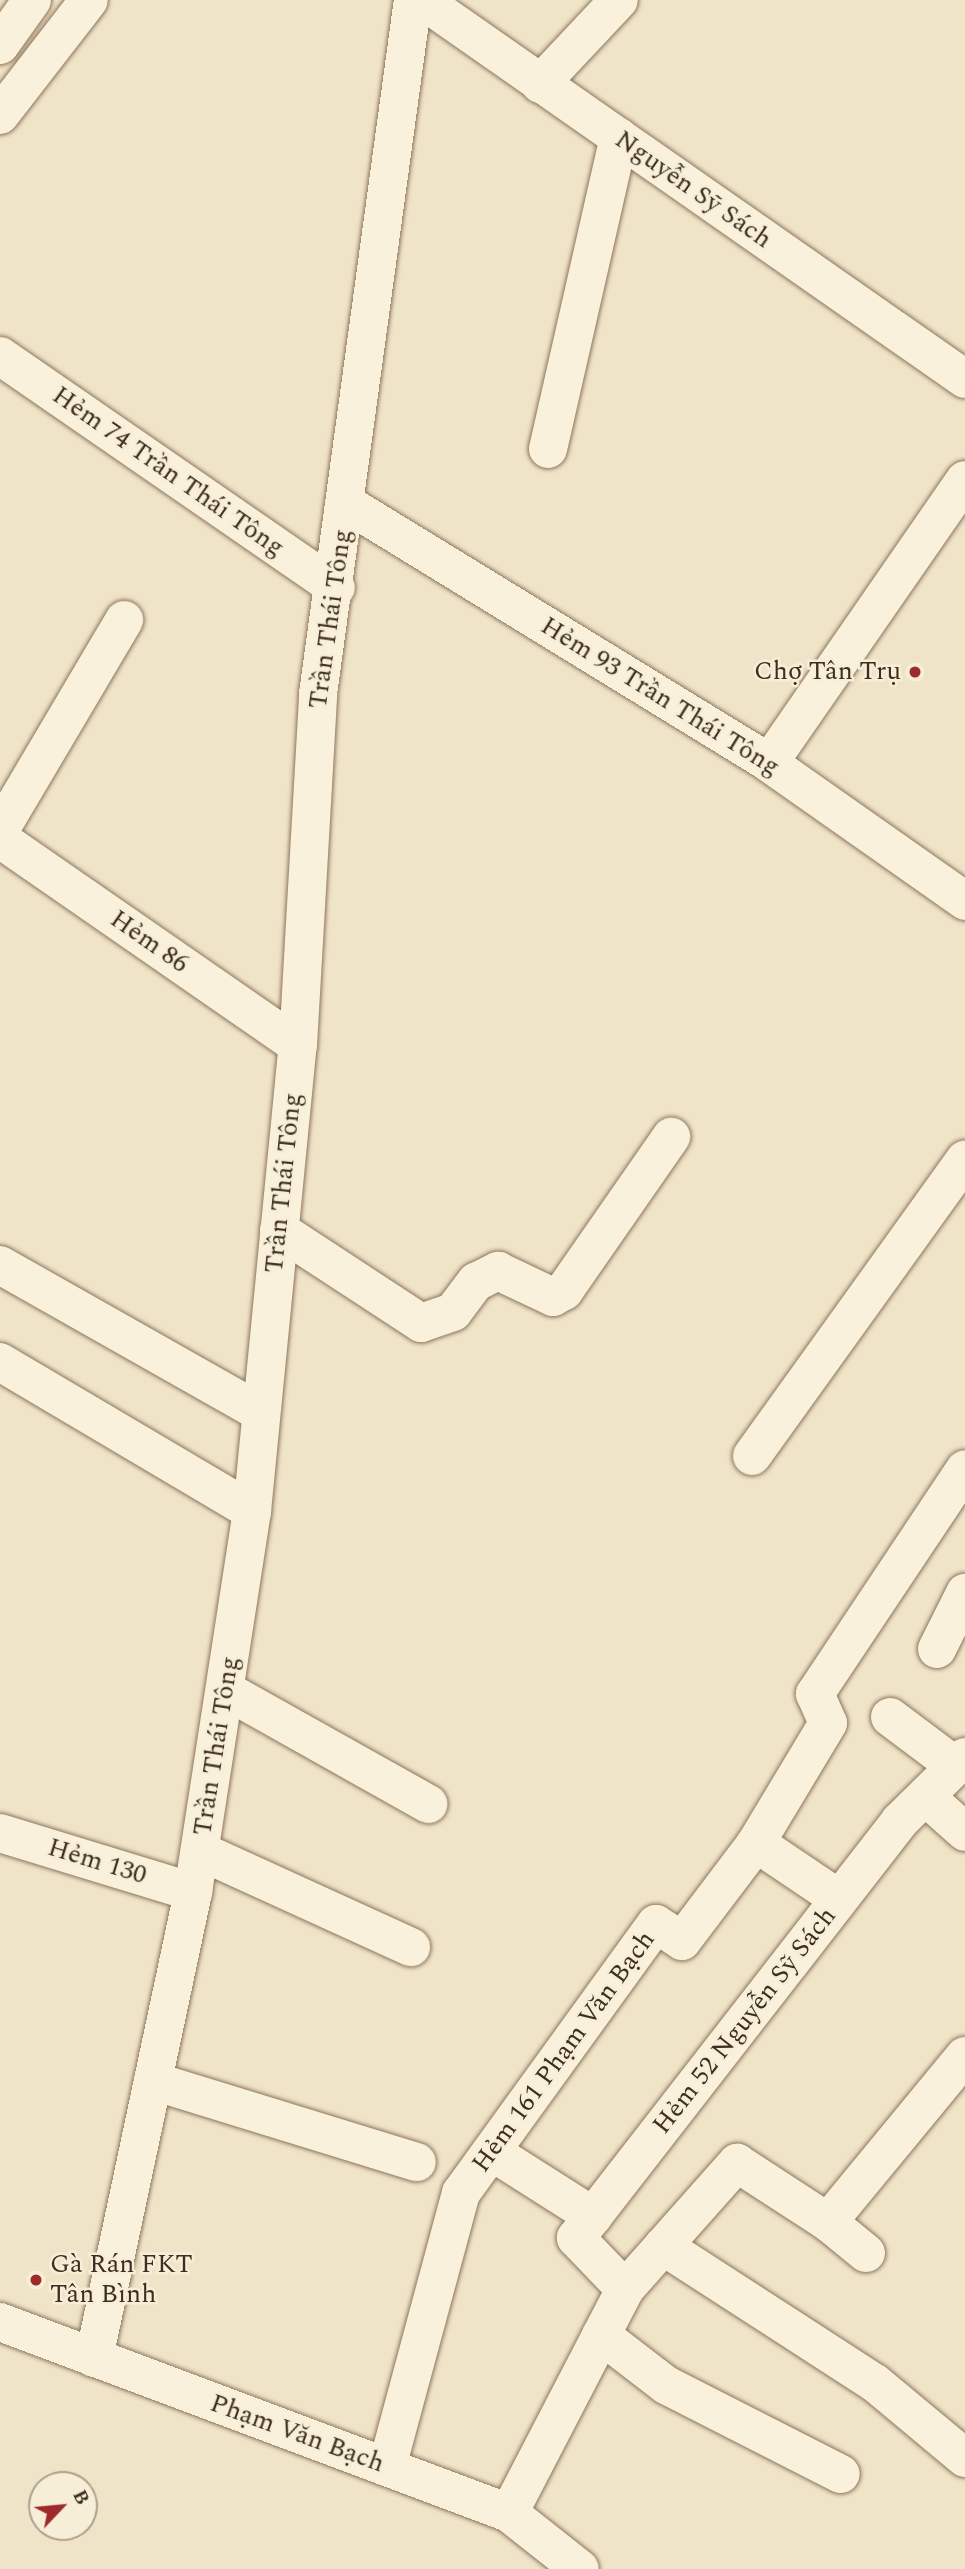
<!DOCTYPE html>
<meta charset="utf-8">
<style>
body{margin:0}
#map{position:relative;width:965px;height:2569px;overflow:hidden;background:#f0e4c8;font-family:Spectral,serif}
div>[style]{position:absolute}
.roads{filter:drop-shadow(0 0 2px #8d765c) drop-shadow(0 0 2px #8d765c)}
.minor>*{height:38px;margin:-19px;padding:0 19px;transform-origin:19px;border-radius:19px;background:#faf1dc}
.dots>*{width:19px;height:19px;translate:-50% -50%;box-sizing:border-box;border:4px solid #f7eed8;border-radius:50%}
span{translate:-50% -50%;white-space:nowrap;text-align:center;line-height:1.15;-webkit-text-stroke:5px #f7eed8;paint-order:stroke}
.street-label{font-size:26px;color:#3d2e20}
.poi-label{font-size:26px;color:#3d2e20}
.right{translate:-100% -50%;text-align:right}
.left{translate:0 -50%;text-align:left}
.north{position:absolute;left:28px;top:2471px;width:70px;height:70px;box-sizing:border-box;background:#f7eed8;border:2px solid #ada18e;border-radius:50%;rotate:64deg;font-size:19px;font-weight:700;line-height:28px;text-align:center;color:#3d2e20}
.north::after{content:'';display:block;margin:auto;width:24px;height:32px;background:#9e2a2b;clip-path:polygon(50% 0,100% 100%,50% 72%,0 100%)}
</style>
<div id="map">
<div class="roads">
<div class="minor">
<div style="left:422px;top:0;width:662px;rotate:34.91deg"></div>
<div style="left:0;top:45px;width:55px;rotate:-54.6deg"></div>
<div style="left:540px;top:84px;width:115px;rotate:-46.8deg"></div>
<div style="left:0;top:115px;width:145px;rotate:-52.3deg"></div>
<div style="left:0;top:356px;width:408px;rotate:34.6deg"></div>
<div style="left:548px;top:449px;width:320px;rotate:-77.2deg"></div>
<div style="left:347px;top:504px;width:495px;rotate:31.5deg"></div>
<div style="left:769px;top:763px;width:240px;rotate:35.1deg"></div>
<div style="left:769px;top:763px;width:344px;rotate:-55.3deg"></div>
<div style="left:0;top:830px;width:244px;rotate:-59.4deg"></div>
<div style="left:0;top:839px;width:362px;rotate:34.7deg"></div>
<div style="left:279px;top:1230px;width:170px;rotate:33.2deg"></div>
<div style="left:421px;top:1323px;width:34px;rotate:-19deg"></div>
<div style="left:453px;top:1312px;width:38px;rotate:-53deg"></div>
<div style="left:476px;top:1282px;width:25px;rotate:-27deg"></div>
<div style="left:498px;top:1271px;width:61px;rotate:25.3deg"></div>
<div style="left:553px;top:1297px;width:13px;rotate:-29deg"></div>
<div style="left:564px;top:1291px;width:188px;rotate:-55.2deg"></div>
<div style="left:0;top:1265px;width:299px;rotate:29.5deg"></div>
<div style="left:0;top:1362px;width:293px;rotate:30.6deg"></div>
<div style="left:752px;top:1456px;width:365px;rotate:-54.3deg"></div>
<div style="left:937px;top:1649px;width:63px;rotate:-63.4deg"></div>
<div style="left:227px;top:1691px;width:231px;rotate:29.3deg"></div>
<div style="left:890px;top:1717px;width:80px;rotate:36.9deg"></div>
<div style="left:926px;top:1797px;width:52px;rotate:41.9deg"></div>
<div style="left:0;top:1833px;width:202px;rotate:17deg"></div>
<div style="left:756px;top:1843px;width:100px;rotate:34deg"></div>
<div style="left:200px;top:1851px;width:232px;rotate:24.5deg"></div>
<div style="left:153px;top:2081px;width:276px;rotate:17.1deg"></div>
<div style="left:492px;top:2152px;width:120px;rotate:32.4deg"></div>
<div style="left:828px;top:2222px;width:49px;rotate:39.2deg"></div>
<div style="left:663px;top:2246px;width:252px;rotate:32.9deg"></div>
<div style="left:875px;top:2383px;width:117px;rotate:39.8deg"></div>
<div style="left:625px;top:2289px;width:71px;rotate:-133.9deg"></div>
<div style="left:576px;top:2238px;width:528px;rotate:-52.15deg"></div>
<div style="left:900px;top:1821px;width:91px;rotate:-44.6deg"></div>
<div style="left:0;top:2322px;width:544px;rotate:20.57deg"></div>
<div style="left:509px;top:2513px;width:90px;rotate:38.3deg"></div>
<div style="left:601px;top:2335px;width:82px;rotate:37.6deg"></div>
<div style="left:666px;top:2385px;width:196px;rotate:27deg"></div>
<div style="left:94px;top:2358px;width:476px;rotate:-78deg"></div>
<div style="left:193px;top:1892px;width:386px;rotate:-81.2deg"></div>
<div style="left:252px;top:1511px;width:468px;rotate:-84.4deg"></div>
<div style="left:298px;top:1045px;width:352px;rotate:-86.7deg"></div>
<div style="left:318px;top:694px;width:700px;rotate:-82.21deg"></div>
<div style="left:387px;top:2467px;width:284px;rotate:-74.9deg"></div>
<div style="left:461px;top:2193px;width:332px;rotate:-54.1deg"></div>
<div style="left:656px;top:1924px;width:31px;rotate:33deg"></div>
<div style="left:682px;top:1941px;width:123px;rotate:-52.9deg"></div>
<div style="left:756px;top:1843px;width:140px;rotate:-59deg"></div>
<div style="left:828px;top:1723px;width:32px;rotate:-114deg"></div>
<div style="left:815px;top:1694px;width:270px;rotate:-56.3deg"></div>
<div style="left:509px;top:2513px;width:252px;rotate:-62.6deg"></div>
<div style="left:625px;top:2289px;width:169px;rotate:-48.4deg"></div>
<div style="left:737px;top:2163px;width:108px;rotate:33deg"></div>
<div style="left:828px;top:2222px;width:215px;rotate:-50.5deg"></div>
</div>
</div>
<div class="dots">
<div style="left:915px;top:672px;background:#9e2a2b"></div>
<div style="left:36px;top:2280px;background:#9e2a2b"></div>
</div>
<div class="street-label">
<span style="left:693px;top:190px;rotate:35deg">Nguyễn Sỹ Sách</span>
<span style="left:168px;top:472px;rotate:35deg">Hẻm 74 Trần Thái Tông</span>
<span style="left:331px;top:619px;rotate:-82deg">Trần Thái Tông</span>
<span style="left:660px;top:697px;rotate:32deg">Hẻm 93 Trần Thái Tông</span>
<span style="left:149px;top:942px;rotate:35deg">Hẻm 86</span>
<span style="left:284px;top:1183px;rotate:-84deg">Trần Thái Tông</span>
<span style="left:217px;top:1746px;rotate:-81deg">Trần Thái Tông</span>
<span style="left:97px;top:1862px;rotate:17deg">Hẻm 130</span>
<span style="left:745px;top:2021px;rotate:-52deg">Hẻm 52 Nguyễn Sỹ Sách</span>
<span style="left:564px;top:2052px;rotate:-54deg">Hẻm 161 Phạm Văn Bạch</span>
<span style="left:297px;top:2434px;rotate:20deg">Phạm Văn Bạch</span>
</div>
<div class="poi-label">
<span class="right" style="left:901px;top:672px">Chợ Tân Trụ</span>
<span class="left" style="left:50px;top:2280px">Gà Rán FKT<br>Tân Bình</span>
</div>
<div class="north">B</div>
</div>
